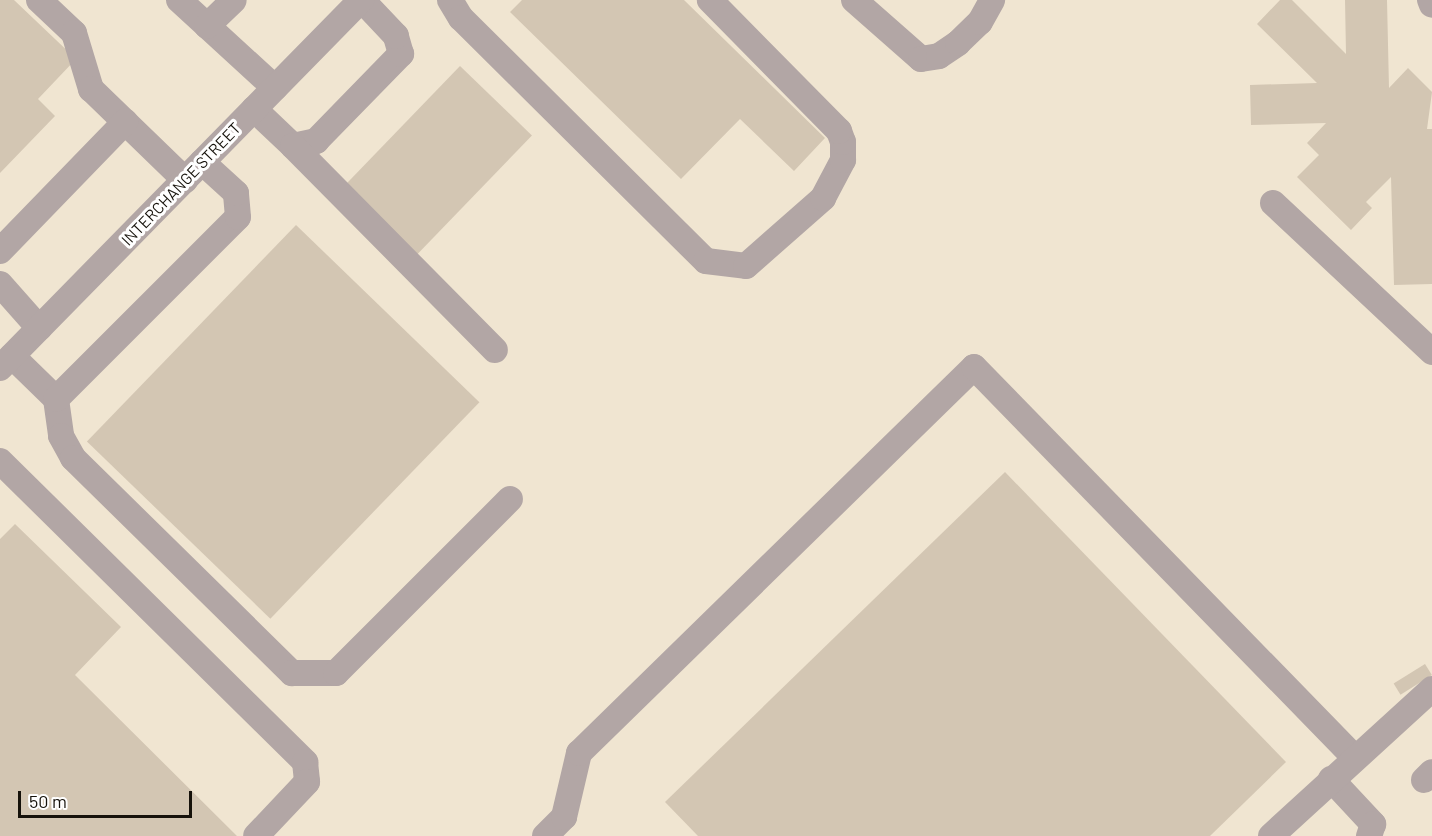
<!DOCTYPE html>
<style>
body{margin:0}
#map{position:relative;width:1432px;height:836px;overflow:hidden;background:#f0e5d1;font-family:Barlow,sans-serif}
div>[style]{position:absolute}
.building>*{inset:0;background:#d3c6b3;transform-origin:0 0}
.minor>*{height:26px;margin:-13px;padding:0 13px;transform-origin:13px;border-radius:13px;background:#b2a6a5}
span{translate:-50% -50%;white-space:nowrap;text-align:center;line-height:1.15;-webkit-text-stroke:6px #fff;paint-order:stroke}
.street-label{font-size:16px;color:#16120b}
.scale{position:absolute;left:18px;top:791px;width:174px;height:27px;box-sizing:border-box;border:3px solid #16120b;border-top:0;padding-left:8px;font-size:18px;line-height:21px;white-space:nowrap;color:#16120b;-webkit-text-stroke:4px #fff;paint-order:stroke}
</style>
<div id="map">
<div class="building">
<div style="clip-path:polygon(0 0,14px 0,76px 59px,38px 99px,55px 116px,0 173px)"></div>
<div style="clip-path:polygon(522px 0,684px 0,825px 138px,794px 171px,740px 119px,681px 179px,510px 12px)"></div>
<div style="clip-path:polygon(1280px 0,1292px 0,1346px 54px,1345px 0,1387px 0,1389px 88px,1408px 68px,1432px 92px,1427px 129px,1432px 129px,1432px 284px,1394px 285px,1391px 177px,1366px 202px,1372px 208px,1351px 230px,1297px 177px,1319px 155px,1307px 143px,1326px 123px,1251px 125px,1250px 85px,1317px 83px,1257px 24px)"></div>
<div style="left:460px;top:66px;width:100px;height:166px;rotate:44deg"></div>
<div style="left:296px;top:225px;width:255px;height:301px;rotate:44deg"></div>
<div style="clip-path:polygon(1005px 472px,1286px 762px,1210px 836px,698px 836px,665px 802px)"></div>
<div style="clip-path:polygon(15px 524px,121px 627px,75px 675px,237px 836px,0 836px,0 539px)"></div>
<div style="left:1425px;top:664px;width:13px;height:37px;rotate:58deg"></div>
</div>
<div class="minor">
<div style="left:39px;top:0;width:48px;rotate:43.3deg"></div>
<div style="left:74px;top:33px;width:59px;rotate:73.1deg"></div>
<div style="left:91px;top:89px;width:131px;rotate:44.1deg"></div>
<div style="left:179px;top:0;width:130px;rotate:42.5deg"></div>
<div style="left:450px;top:0;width:21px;rotate:59deg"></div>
<div style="left:461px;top:18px;width:345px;rotate:44.8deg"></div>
<div style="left:706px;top:261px;width:40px;rotate:7.1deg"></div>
<div style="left:746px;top:266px;width:103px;rotate:-41.4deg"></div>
<div style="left:823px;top:198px;width:43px;rotate:-62.2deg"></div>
<div style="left:843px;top:160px;width:18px;rotate:-90deg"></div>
<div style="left:843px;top:142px;width:12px;rotate:-110deg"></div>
<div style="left:839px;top:131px;width:184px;rotate:-134.6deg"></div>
<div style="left:854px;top:0;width:89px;rotate:41.4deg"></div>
<div style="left:921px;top:59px;width:18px;rotate:-9deg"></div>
<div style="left:939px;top:56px;width:23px;rotate:-34deg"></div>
<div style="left:958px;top:43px;width:30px;rotate:-44deg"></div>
<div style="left:980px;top:22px;width:25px;rotate:-61deg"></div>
<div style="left:1430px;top:0;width:5px;rotate:68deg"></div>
<div style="left:207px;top:26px;width:37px;rotate:-44deg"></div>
<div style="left:254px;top:109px;width:54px;rotate:43.5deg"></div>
<div style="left:293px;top:146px;width:24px;rotate:-12deg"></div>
<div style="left:316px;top:141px;width:122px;rotate:-45.7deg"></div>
<div style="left:401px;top:54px;width:19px;rotate:-106deg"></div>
<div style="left:396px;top:36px;width:50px;rotate:-133.4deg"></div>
<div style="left:293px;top:146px;width:287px;rotate:45.3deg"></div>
<div style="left:1273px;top:203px;width:218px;rotate:43.1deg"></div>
<div style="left:0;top:251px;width:180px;rotate:-45.9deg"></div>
<div style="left:0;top:284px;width:59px;rotate:48.4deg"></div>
<div style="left:12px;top:356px;width:62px;rotate:44.3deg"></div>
<div style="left:56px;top:399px;width:37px;rotate:82deg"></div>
<div style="left:61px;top:436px;width:25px;rotate:61deg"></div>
<div style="left:73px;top:458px;width:307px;rotate:44.5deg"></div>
<div style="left:292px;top:673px;width:44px"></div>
<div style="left:336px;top:673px;width:246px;rotate:-45deg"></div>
<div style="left:0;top:368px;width:516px;rotate:-45.55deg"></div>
<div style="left:56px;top:399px;width:257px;rotate:-45deg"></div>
<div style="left:238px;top:217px;width:24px;rotate:-95deg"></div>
<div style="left:236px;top:193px;width:46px;rotate:-137.6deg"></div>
<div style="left:0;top:461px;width:429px;rotate:44.6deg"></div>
<div style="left:305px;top:762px;width:20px;rotate:84deg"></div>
<div style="left:307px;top:782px;width:74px;rotate:133.4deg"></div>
<div style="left:1331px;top:779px;width:62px;rotate:47deg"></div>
<div style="left:1373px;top:824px;width:13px;rotate:108deg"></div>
<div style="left:1424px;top:780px;width:11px;rotate:-45deg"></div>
<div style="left:545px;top:836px;width:27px;rotate:-45deg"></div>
<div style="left:564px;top:817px;width:66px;rotate:-76.8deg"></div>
<div style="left:579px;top:753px;width:552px;rotate:-44.34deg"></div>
<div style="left:974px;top:367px;width:545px;rotate:45.74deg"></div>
<div style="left:1271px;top:836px;width:218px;rotate:-42.4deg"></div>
</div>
<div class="street-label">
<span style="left:181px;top:184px;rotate:-46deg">INTERCHANGE STREET</span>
</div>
<div class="scale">50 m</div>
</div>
